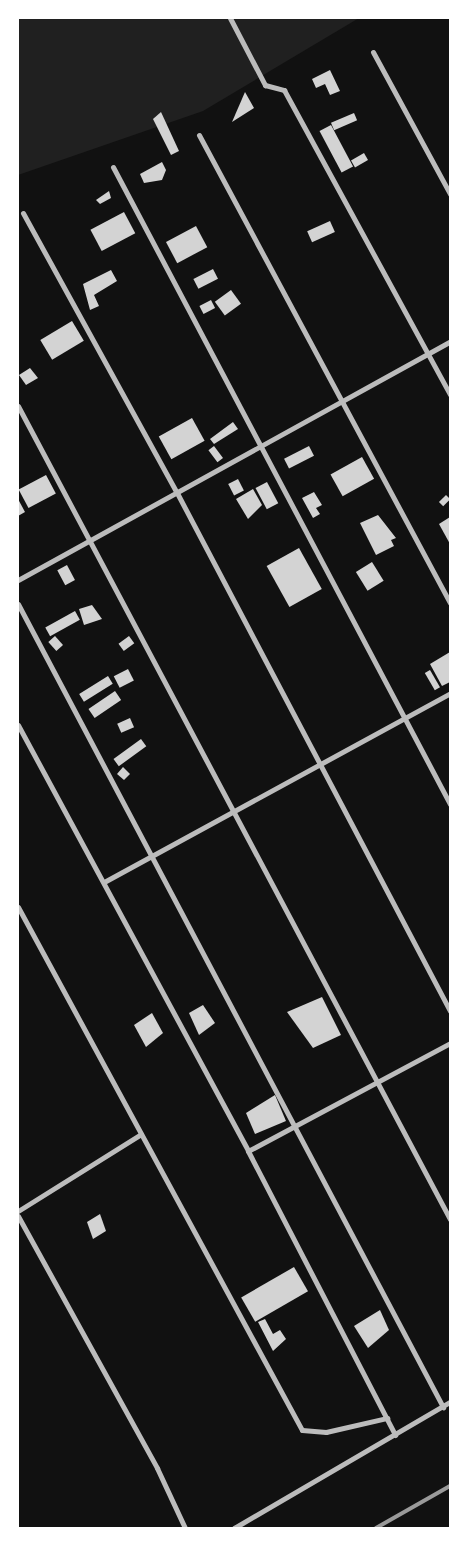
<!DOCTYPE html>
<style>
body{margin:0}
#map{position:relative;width:468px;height:1546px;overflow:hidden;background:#111;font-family:Karla,sans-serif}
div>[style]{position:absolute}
.green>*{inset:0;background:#202020}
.building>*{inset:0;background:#d3d3d3;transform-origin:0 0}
.minor>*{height:5px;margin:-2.5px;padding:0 2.5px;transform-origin:2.5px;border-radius:2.5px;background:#bcbcbc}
.rail>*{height:4px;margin:-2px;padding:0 2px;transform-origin:2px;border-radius:2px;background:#9a9a9a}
span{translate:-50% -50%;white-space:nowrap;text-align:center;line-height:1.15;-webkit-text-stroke:5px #fff;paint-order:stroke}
.frame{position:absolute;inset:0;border:19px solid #fff;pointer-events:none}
</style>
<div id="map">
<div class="green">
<div style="clip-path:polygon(18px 18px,359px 18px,203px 111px,18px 175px)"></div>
</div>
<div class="building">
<div style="clip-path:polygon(330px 70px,340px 91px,330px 95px,325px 84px,316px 88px,312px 79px)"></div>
<div style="clip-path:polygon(245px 92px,254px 108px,232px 122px)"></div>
<div style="clip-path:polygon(161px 112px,179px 151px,171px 155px,153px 119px)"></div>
<div style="left:354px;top:113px;width:8px;height:25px;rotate:67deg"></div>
<div style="left:331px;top:125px;width:47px;height:13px;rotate:62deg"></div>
<div style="left:364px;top:153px;width:8px;height:15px;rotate:60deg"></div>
<div style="clip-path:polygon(162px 162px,166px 170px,162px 180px,144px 183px,140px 174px)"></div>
<div style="clip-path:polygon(109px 191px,111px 198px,100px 204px,96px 200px)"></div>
<div style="left:124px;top:212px;width:24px;height:38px;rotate:62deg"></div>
<div style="left:330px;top:221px;width:12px;height:25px;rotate:66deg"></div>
<div style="left:196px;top:226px;width:24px;height:34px;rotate:62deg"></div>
<div style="left:213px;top:269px;width:11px;height:22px;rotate:63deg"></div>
<div style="clip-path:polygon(111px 270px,117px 281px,94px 295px,99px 306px,90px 310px,83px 284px)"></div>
<div style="left:231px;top:290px;width:17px;height:20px;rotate:54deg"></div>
<div style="left:211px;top:300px;width:9px;height:13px;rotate:63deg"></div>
<div style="left:72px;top:321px;width:23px;height:37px;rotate:59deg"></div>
<div style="clip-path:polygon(30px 368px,38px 378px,26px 385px,19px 375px)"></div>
<div style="left:192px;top:418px;width:26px;height:38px;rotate:61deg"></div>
<div style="clip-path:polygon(233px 422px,238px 429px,214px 444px,210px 439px)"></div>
<div style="left:214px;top:446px;width:15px;height:7px;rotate:53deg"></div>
<div style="left:309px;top:446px;width:11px;height:28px;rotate:63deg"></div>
<div style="left:362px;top:457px;width:25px;height:36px;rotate:61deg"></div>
<div style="left:46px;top:475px;width:21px;height:31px;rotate:62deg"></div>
<div style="left:238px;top:479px;width:13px;height:11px;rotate:63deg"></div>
<div style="left:267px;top:482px;width:24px;height:13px;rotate:62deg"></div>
<div style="clip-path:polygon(253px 489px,262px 505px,248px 519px,236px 499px)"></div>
<div style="clip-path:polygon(314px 492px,322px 505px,316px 508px,320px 514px,313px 518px,302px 498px)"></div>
<div style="left:446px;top:495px;width:6px;height:10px;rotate:45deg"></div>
<div style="clip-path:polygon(18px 499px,25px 512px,18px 516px)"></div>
<div style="clip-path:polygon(378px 515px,396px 538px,391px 540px,394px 546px,376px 555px,360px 523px)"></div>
<div style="clip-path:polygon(450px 517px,450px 544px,439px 524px)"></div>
<div style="left:299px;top:548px;width:47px;height:37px;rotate:61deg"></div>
<div style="left:372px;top:562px;width:22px;height:19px;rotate:58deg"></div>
<div style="left:67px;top:565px;width:17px;height:11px;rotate:62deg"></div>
<div style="clip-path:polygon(92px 605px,102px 619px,84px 625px,79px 609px)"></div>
<div style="left:75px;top:611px;width:10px;height:34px;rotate:61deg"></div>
<div style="left:55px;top:636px;width:12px;height:9px;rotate:48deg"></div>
<div style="left:129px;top:636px;width:9px;height:13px;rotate:54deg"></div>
<div style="clip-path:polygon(450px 652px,450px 682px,442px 686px,430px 664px)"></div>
<div style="left:128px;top:669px;width:13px;height:16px;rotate:63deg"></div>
<div style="left:430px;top:670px;width:20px;height:6px;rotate:60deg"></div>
<div style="left:108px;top:676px;width:9px;height:34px;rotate:58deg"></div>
<div style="left:115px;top:691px;width:11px;height:32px;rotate:56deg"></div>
<div style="left:130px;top:718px;width:10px;height:14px;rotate:66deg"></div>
<div style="left:141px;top:739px;width:9px;height:34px;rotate:54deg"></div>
<div style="clip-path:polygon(123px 767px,130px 774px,124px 780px,117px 774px)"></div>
<div style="clip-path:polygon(322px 997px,341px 1035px,313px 1048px,287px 1012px)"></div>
<div style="clip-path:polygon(203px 1005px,215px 1023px,199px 1035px,189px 1013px)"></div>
<div style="clip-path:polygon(152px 1013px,163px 1033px,146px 1047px,134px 1025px)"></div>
<div style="clip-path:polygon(275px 1095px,286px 1121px,255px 1134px,246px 1113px)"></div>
<div style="clip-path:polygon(100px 1214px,106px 1231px,93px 1239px,87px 1222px)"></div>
<div style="left:294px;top:1267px;width:28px;height:61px;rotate:60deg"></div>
<div style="clip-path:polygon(380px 1310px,389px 1330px,368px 1348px,354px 1326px)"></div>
<div style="clip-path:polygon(265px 1319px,273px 1334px,280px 1330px,286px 1339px,273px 1351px,258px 1322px)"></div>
</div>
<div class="minor">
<div style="left:230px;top:18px;width:76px;rotate:62.4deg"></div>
<div style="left:265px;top:85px;width:20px;rotate:15deg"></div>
<div style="left:284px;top:90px;width:347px;rotate:61.4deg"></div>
<div style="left:373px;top:52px;width:162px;rotate:61.5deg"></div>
<div style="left:199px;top:135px;width:531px;rotate:61.79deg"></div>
<div style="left:113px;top:167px;width:721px;rotate:62.12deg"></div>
<div style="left:23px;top:213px;width:317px;rotate:61.2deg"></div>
<div style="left:176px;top:491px;width:588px;rotate:62.21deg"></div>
<div style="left:18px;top:406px;width:921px;rotate:62.02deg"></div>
<div style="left:18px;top:580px;width:493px;rotate:-28.9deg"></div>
<div style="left:18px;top:604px;width:909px;rotate:62.11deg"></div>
<div style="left:18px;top:725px;width:484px;rotate:61.6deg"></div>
<div style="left:248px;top:1151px;width:229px;rotate:-28.1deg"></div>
<div style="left:104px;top:882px;width:394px;rotate:-28.6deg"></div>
<div style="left:18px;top:907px;width:595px;rotate:61.5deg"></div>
<div style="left:302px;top:1430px;width:24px;rotate:5deg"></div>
<div style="left:326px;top:1432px;width:63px;rotate:-12.9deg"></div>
<div style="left:248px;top:1151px;width:320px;rotate:62.6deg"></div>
<div style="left:18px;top:1211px;width:145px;rotate:-32deg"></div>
<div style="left:18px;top:1216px;width:288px;rotate:61.1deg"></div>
<div style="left:157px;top:1468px;width:66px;rotate:65deg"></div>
<div style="left:234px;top:1528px;width:250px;rotate:-30.3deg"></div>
</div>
<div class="rail">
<div style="left:376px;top:1528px;width:85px;rotate:-29.6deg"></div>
</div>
<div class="frame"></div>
</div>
